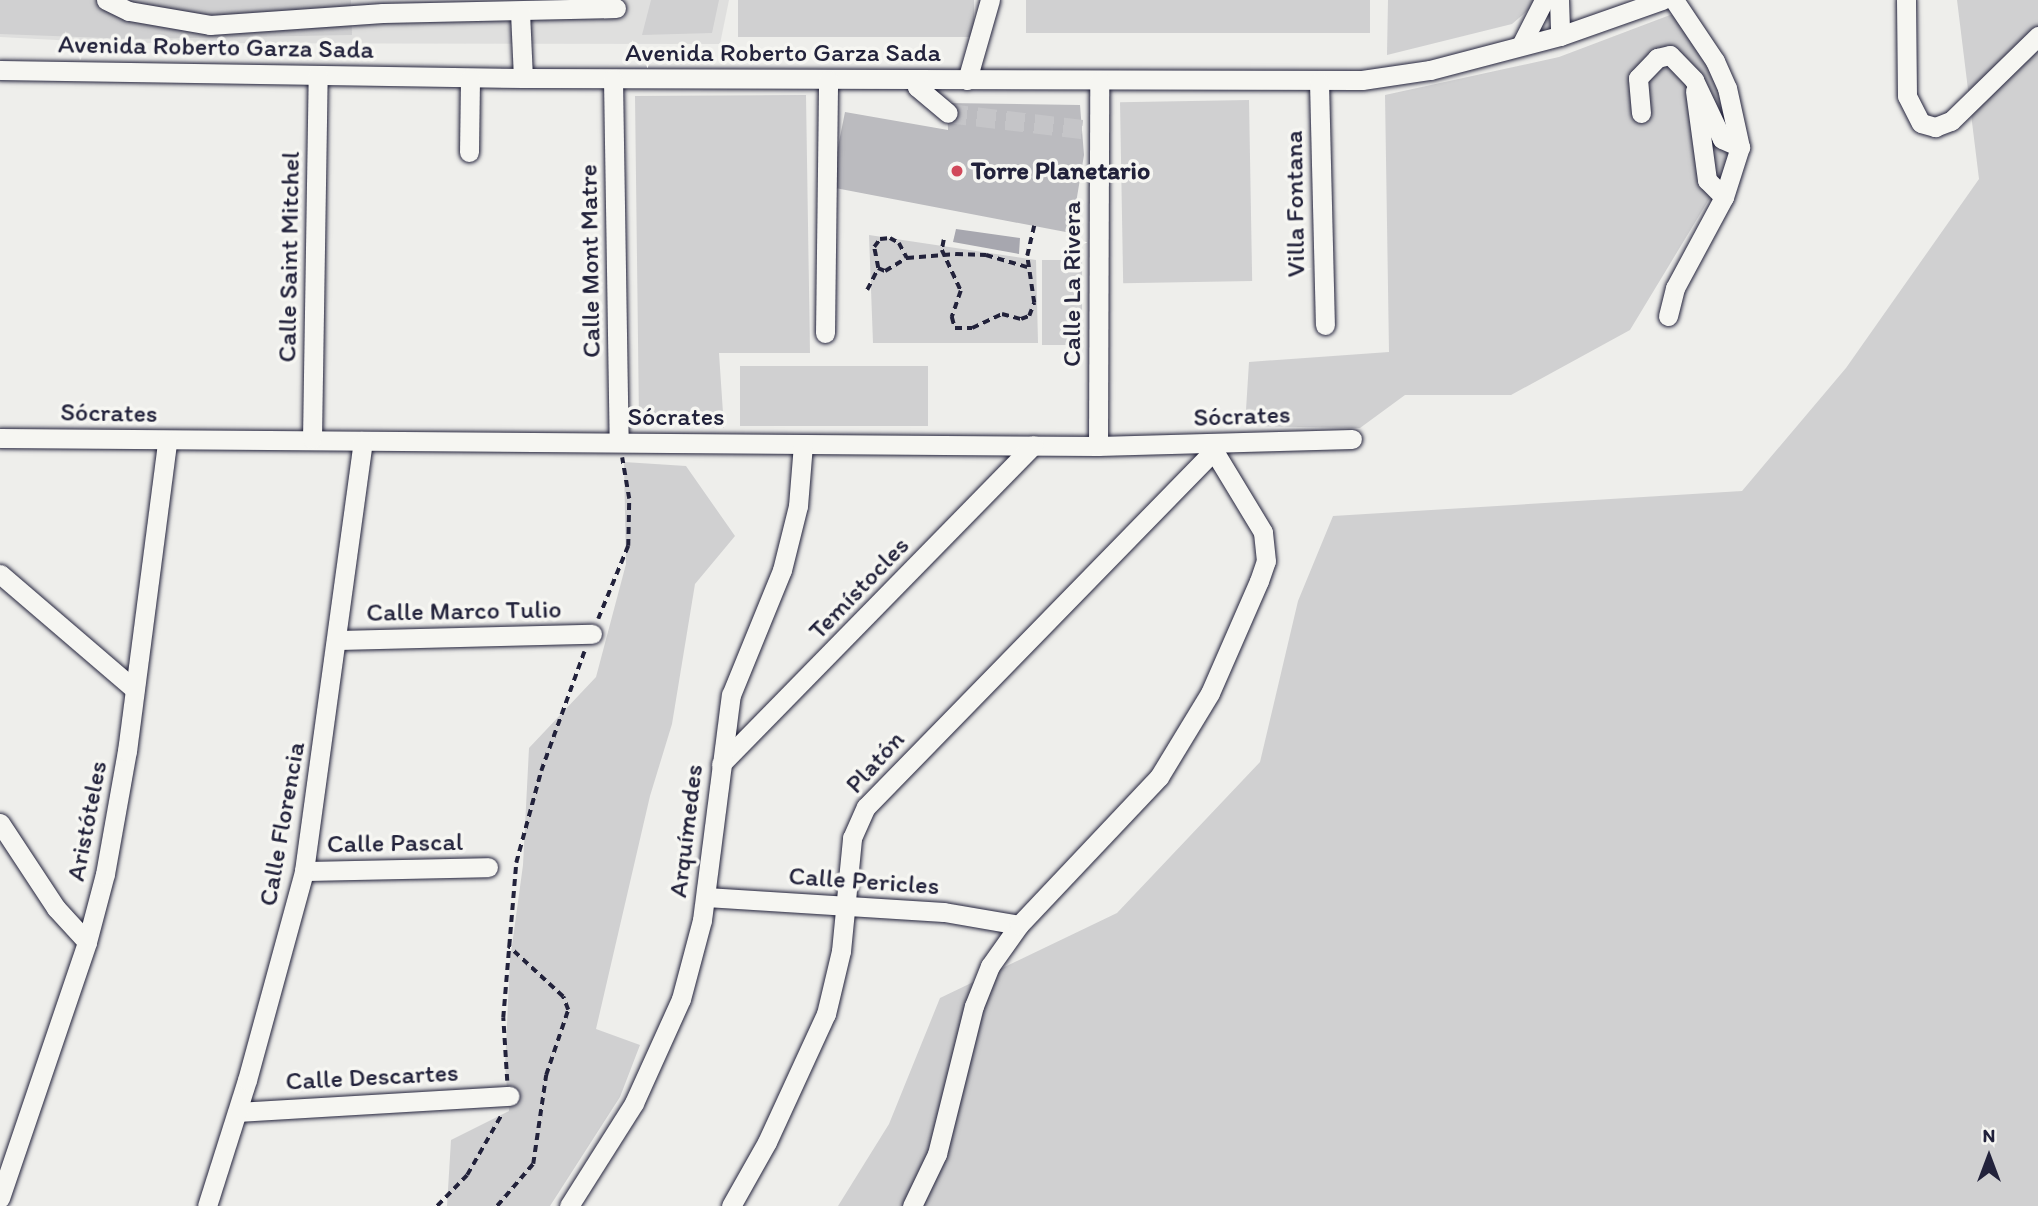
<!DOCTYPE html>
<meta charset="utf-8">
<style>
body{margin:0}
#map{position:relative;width:2038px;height:1206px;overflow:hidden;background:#eeeeeb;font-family:Itim,sans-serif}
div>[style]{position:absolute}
.built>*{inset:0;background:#dfdfde}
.green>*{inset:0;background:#d0d0d1;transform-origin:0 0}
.water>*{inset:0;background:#a7a7af}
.building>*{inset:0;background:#bbbbbf}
.minor-tunnel>*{height:19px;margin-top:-9.5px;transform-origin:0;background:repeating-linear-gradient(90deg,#c5c5c8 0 19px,transparent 0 29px)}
.path>*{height:3.5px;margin-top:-1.75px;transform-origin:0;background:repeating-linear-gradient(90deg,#22223b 0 7px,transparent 0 12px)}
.roads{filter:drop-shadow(0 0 2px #22223b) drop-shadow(0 0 2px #22223b)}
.minor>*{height:19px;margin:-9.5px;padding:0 9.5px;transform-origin:9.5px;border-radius:9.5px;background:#f6f6f2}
.dots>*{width:19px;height:19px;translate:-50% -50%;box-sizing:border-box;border:4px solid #f6f6f2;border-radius:50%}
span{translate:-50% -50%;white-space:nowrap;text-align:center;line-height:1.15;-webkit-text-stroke:7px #f6f6f2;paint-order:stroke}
.street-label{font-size:26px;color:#22223b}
.poi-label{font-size:26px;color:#22223b;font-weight:700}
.left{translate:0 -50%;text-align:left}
.north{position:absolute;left:1954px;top:1122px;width:70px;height:70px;-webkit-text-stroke:5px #f6f6f2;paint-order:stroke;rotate:0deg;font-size:19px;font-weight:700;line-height:28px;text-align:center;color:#22223b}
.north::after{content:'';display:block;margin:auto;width:24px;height:32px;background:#22223b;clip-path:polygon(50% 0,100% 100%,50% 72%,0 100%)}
</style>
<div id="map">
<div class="built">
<div style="clip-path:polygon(0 0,729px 0,720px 44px,113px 43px,0 37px)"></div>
</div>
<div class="green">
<div style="clip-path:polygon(0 0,351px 0,352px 35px,132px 39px,0 34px)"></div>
<div style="clip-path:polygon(651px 0,719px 0,712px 33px,642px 35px)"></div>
<div style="left:738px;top:0;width:236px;height:37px"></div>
<div style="left:1026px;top:0;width:344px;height:33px"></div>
<div style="clip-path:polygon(1388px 0,1540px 0,1512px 24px,1387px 55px)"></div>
<div style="clip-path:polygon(1957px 0,2038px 0,2038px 1206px,838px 1206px,889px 1124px,940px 998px,1117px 913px,1260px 762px,1298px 601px,1333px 516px,1742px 491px,1846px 368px,1979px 179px)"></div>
<div style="clip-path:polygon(1678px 12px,1723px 73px,1737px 153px,1630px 330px,1511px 395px,1405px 395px,1360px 428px,1245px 426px,1249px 362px,1389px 352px,1385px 95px,1559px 57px)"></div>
<div style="clip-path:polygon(806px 95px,810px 353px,719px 353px,724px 428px,639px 422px,635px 96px)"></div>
<div style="left:1249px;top:100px;width:181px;height:129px;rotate:89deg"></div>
<div style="clip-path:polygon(869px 235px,1036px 260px,1038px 343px,873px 343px)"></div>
<div style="left:1042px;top:260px;width:40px;height:85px"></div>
<div style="left:740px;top:366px;width:188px;height:60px"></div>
<div style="clip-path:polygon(624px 462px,686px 466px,735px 536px,695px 584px,672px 724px,650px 796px,596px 1029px,640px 1045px,620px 1097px,550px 1206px,447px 1206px,451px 1140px,509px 1111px,505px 1066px,510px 960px,523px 865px,529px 748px,596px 677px,626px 564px)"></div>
</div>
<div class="water">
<div style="clip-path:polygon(956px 229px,1020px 238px,1019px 254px,953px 242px)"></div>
</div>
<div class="building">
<div style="clip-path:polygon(947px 103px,1080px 105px,1084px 155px,1071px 233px,830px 187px,845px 112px,948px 130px)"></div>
</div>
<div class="minor-tunnel">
<div style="left:948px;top:113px;width:135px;rotate:6.8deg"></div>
</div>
<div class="path">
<div style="left:944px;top:240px;width:10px;rotate:101deg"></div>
<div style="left:942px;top:250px;width:45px;rotate:65.1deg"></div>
<div style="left:961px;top:291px;width:28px;rotate:109deg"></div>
<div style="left:952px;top:317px;width:11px;rotate:75deg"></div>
<div style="left:955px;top:328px;width:17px"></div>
<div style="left:972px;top:328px;width:33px;rotate:-25deg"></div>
<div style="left:1002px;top:314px;width:20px;rotate:15deg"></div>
<div style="left:1021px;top:319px;width:9px;rotate:-21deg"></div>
<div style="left:1029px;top:316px;width:14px;rotate:-69deg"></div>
<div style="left:1034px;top:303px;width:48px;rotate:-98.5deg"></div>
<div style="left:1027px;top:256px;width:31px;rotate:-77deg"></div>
<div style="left:878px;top:268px;width:8px;rotate:23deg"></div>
<div style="left:885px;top:271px;width:26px;rotate:-31deg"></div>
<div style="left:907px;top:258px;width:49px;rotate:-4.7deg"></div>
<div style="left:956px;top:254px;width:30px;rotate:2deg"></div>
<div style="left:986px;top:255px;width:43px;rotate:16.3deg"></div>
<div style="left:867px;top:290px;width:25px;rotate:-63deg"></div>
<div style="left:878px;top:268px;width:21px;rotate:-101deg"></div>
<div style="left:874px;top:247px;width:10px;rotate:-53deg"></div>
<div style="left:880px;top:239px;width:10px;rotate:-6deg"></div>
<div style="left:890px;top:238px;width:10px;rotate:29deg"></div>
<div style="left:899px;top:243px;width:17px;rotate:62deg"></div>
<div style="left:598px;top:619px;width:79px;rotate:-67.7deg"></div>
<div style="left:628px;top:546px;width:47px;rotate:-88.8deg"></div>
<div style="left:629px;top:499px;width:42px;rotate:-99.7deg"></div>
<div style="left:507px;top:1081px;width:63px;rotate:-93.6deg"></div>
<div style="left:503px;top:1018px;width:156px;rotate:-85.2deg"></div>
<div style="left:516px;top:863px;width:95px;rotate:-74.8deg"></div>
<div style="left:541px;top:771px;width:127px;rotate:-70.1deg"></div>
<div style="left:437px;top:1206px;width:43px;rotate:-45.9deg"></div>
<div style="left:467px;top:1175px;width:70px;rotate:-60.2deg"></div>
<div style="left:497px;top:1206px;width:55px;rotate:-49.4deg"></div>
<div style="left:533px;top:1164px;width:90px;rotate:-81.7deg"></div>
<div style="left:546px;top:1075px;width:69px;rotate:-71.3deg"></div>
<div style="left:568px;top:1010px;width:14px;rotate:-111deg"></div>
<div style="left:563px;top:997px;width:75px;rotate:-137.2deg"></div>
</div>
<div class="roads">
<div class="minor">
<div style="left:106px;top:0;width:25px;rotate:26deg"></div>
<div style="left:129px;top:11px;width:82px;rotate:9.8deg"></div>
<div style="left:210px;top:25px;width:173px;rotate:-4deg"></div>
<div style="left:383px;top:13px;width:233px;rotate:-1.2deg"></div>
<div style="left:1559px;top:0;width:36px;rotate:88deg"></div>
<div style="left:1906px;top:0;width:96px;rotate:89.4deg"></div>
<div style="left:1907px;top:96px;width:30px;rotate:63deg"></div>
<div style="left:1921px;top:123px;width:15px;rotate:16deg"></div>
<div style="left:1935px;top:127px;width:17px;rotate:-21deg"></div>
<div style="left:1951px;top:121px;width:122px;rotate:-44.3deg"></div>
<div style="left:520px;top:12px;width:66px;rotate:87.4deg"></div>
<div style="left:1521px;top:45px;width:51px;rotate:-62.9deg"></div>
<div style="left:0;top:70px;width:523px;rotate:0.88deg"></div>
<div style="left:523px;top:78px;width:839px;rotate:0.14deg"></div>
<div style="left:1362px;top:80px;width:69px;rotate:-8.4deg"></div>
<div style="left:1430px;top:70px;width:134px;rotate:-14.7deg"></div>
<div style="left:1560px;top:36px;width:108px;rotate:-19.4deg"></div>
<div style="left:613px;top:79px;width:363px;rotate:89.1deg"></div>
<div style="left:916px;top:80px;width:7px;rotate:82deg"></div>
<div style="left:917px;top:87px;width:40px;rotate:40deg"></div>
<div style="left:967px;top:80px;width:83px;rotate:-74deg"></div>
<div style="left:1319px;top:82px;width:243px;rotate:88.6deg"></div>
<div style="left:1695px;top:91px;width:90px;rotate:82.3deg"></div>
<div style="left:1707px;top:180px;width:24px;rotate:45deg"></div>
<div style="left:1641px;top:113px;width:35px;rotate:-95deg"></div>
<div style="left:1638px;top:78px;width:28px;rotate:-46deg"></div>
<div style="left:1657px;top:58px;width:13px;rotate:-13deg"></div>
<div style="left:1670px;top:55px;width:35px;rotate:46deg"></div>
<div style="left:1694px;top:80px;width:65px;rotate:64.6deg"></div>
<div style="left:1722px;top:139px;width:20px;rotate:24deg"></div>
<div style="left:469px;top:152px;width:74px;rotate:-89.2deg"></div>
<div style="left:1668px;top:316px;width:29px;rotate:-76deg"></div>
<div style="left:1675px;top:288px;width:103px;rotate:-61.7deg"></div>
<div style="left:1724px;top:197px;width:52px;rotate:-72.3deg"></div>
<div style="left:1740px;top:147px;width:60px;rotate:-102.4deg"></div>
<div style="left:1727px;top:88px;width:30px;rotate:-114deg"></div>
<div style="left:1715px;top:61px;width:73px;rotate:-123.9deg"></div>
<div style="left:825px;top:333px;width:253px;rotate:-89.3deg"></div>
<div style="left:0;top:438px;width:1098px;rotate:0.42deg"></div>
<div style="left:1098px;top:446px;width:254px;rotate:-1.6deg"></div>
<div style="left:312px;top:439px;width:364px;rotate:-89.1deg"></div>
<div style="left:1098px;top:446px;width:365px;rotate:-89.8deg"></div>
<div style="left:0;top:574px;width:177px;rotate:40.6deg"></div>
<div style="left:338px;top:640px;width:254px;rotate:-1.4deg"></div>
<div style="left:721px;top:764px;width:446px;rotate:-45.6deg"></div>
<div style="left:0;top:823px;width:102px;rotate:56.6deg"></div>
<div style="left:56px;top:908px;width:46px;rotate:47.6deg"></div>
<div style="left:304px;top:871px;width:184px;rotate:-1.2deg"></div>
<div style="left:706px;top:897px;width:238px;rotate:3.6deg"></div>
<div style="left:944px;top:912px;width:76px;rotate:9.8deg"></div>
<div style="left:238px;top:1112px;width:272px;rotate:-3.4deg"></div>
<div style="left:0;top:1198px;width:270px;rotate:-71.2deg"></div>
<div style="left:87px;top:942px;width:70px;rotate:-75.2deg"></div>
<div style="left:105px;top:874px;width:125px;rotate:-79.9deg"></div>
<div style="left:127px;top:751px;width:313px;rotate:-82.6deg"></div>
<div style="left:207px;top:1206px;width:132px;rotate:-72.4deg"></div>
<div style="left:247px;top:1080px;width:217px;rotate:-74.7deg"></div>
<div style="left:304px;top:871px;width:434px;rotate:-82.2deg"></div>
<div style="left:569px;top:1206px;width:122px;rotate:-57.7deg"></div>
<div style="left:634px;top:1103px;width:114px;rotate:-65.7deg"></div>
<div style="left:681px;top:999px;width:82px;rotate:-75.1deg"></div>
<div style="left:702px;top:920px;width:227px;rotate:-82.7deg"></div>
<div style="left:731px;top:695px;width:135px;rotate:-67.8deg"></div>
<div style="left:782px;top:570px;width:66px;rotate:-76deg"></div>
<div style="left:798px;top:506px;width:62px;rotate:-85.4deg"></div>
<div style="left:731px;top:1206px;width:73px;rotate:-60.6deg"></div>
<div style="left:767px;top:1142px;width:141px;rotate:-65.3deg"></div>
<div style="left:826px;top:1014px;width:65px;rotate:-76.6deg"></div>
<div style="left:841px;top:951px;width:114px;rotate:-84.4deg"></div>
<div style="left:852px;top:838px;width:34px;rotate:-66deg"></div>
<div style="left:866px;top:807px;width:498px;rotate:-45.7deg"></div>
<div style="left:1214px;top:451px;width:8px;rotate:-97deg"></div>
<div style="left:912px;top:1206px;width:58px;rotate:-64.3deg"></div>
<div style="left:937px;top:1154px;width:153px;rotate:-76deg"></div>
<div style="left:974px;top:1006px;width:43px;rotate:-68.2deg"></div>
<div style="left:990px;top:966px;width:50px;rotate:-54.7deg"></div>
<div style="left:1019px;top:925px;width:204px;rotate:-46.6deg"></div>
<div style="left:1159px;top:777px;width:98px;rotate:-58.7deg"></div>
<div style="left:1210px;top:693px;width:122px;rotate:-66.4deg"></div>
<div style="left:1259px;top:581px;width:21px;rotate:-71deg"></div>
<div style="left:1266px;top:561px;width:29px;rotate:-96deg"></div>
<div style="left:1263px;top:532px;width:95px;rotate:-121.2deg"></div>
</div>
</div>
<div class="dots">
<div style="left:957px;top:171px;background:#d1495b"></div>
</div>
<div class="street-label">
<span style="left:216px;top:47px;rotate:1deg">Avenida Roberto Garza Sada</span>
<span style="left:783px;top:53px">Avenida Roberto Garza Sada</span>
<span style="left:1295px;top:204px;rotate:-91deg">Villa Fontana</span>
<span style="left:289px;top:257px;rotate:-89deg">Calle Saint Mitchel</span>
<span style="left:590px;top:261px;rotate:-91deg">Calle Mont Matre</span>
<span style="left:1072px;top:284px;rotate:-90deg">Calle La Rivera</span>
<span style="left:109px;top:413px;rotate:1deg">Sócrates</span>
<span style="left:1242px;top:416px;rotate:-2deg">Sócrates</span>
<span style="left:676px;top:417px">Sócrates</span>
<span style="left:859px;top:588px;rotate:-46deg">Temístocles</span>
<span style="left:464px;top:611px;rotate:-1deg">Calle Marco Tulio</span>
<span style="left:875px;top:762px;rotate:-48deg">Platón</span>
<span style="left:87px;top:821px;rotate:-79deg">Aristóteles</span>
<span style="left:282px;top:824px;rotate:-80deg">Calle Florencia</span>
<span style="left:686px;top:831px;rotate:-83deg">Arquímedes</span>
<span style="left:395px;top:843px;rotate:-1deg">Calle Pascal</span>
<span style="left:864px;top:881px;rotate:4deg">Calle Pericles</span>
<span style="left:372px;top:1077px;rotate:-3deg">Calle Descartes</span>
</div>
<div class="poi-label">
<span class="left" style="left:971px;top:171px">Torre Planetario</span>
</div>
<div class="north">N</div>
</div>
